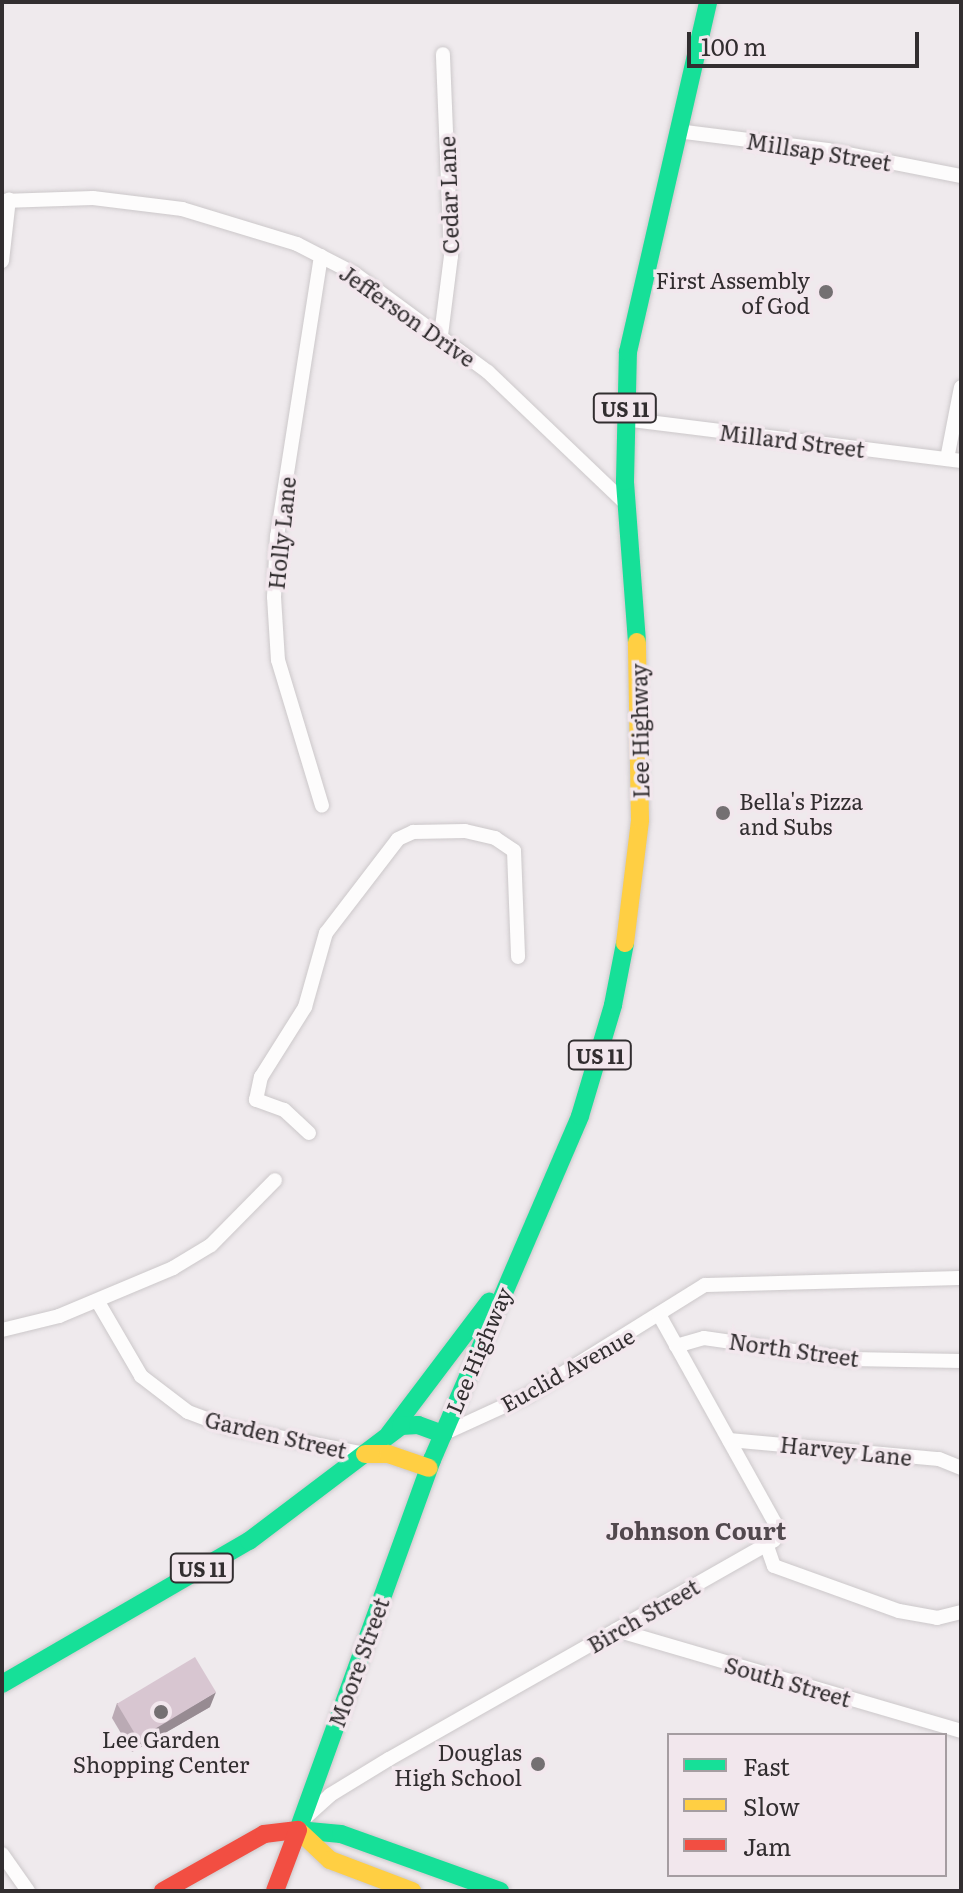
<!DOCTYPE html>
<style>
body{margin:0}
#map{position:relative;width:963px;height:1893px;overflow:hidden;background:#efeaed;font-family:Literata,serif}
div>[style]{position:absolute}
.roads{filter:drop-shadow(0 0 2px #ccc8ca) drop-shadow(0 0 2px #ccc8ca)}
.street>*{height:14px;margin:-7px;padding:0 7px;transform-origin:7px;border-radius:7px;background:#fdfcfc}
.fast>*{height:18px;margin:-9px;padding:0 9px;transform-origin:9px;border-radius:9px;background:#16e098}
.slow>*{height:18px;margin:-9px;padding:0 9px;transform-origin:9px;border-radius:9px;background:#ffcf43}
.jam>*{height:18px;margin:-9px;padding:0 9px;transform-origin:9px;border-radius:9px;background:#f24e42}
.wall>*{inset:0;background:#baaab4}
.shaded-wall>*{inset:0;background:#978b92}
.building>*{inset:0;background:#d8c6d1;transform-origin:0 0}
.dots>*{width:22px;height:22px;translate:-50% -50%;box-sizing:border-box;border:4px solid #f2e7ed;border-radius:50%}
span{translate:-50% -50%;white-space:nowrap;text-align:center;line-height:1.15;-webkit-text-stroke:7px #f2e7ed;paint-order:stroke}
.shield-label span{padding:2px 6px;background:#f2e7ed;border:2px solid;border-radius:6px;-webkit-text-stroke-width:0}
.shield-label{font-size:20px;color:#322e30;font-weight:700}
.street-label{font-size:22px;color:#322e30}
.poi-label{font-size:22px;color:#322e30}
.right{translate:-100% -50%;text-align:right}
.left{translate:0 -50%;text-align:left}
.neighbourhood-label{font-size:24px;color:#52494e;font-weight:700}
.frame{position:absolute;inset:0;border:4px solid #322e30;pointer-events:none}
.legend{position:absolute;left:667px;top:1733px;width:280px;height:144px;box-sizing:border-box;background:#f2e7ed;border:2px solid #a59da1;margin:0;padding:10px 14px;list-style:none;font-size:24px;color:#322e30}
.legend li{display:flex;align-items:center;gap:16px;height:40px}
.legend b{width:40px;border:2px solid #a59da1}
.scale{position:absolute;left:687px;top:32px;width:232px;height:36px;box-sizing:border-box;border:4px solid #322e30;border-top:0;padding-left:10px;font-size:24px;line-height:28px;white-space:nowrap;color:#322e30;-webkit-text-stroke:6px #f2e7ed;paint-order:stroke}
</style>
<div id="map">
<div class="roads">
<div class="street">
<div style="left:677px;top:131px;width:152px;rotate:7.2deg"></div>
<div style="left:828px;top:150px;width:136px;rotate:11.1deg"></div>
<div style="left:2px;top:201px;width:91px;rotate:-1.9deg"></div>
<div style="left:93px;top:198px;width:90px;rotate:7deg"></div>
<div style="left:182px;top:209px;width:120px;rotate:16.9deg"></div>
<div style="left:297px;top:244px;width:65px;rotate:27.3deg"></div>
<div style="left:355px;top:274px;width:165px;rotate:36.4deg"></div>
<div style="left:488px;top:372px;width:191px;rotate:43.7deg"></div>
<div style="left:321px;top:256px;width:283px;rotate:98.9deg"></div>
<div style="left:277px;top:536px;width:61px;rotate:92.8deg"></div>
<div style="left:274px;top:597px;width:63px;rotate:86.4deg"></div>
<div style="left:278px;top:660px;width:152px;rotate:73.2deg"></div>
<div style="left:2px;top:261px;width:62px;rotate:-83.6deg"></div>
<div style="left:441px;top:335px;width:80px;rotate:-82.8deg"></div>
<div style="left:451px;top:256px;width:202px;rotate:-92.3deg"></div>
<div style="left:624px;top:419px;width:340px;rotate:7.1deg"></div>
<div style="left:947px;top:459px;width:73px;rotate:-79deg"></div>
<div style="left:309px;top:1133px;width:34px;rotate:-137deg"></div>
<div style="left:284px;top:1110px;width:30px;rotate:-160deg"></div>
<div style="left:256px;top:1100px;width:24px;rotate:-78deg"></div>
<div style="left:261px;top:1077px;width:83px;rotate:-57.8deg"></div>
<div style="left:305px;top:1007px;width:77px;rotate:-74.2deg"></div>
<div style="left:326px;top:933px;width:118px;rotate:-52.5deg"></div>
<div style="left:398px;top:839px;width:17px;rotate:-25deg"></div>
<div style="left:413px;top:832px;width:52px;rotate:-1.1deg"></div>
<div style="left:465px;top:831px;width:31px;rotate:13deg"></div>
<div style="left:495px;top:838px;width:23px;rotate:34deg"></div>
<div style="left:514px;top:851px;width:106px;rotate:87.8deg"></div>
<div style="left:98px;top:1302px;width:86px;rotate:59.8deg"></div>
<div style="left:141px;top:1376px;width:59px;rotate:37.5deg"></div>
<div style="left:188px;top:1412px;width:43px;rotate:20.6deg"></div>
<div style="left:228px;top:1427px;width:140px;rotate:11.1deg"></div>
<div style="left:2px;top:1330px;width:59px;rotate:-13.8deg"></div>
<div style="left:59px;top:1316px;width:124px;rotate:-22.8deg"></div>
<div style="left:173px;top:1268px;width:44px;rotate:-31.2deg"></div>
<div style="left:211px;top:1245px;width:91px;rotate:-45.4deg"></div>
<div style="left:676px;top:1346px;width:29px;rotate:-16deg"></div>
<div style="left:704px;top:1338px;width:148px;rotate:8.2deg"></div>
<div style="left:850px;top:1359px;width:111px;rotate:1deg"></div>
<div style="left:443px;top:1434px;width:94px;rotate:-24.6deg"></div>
<div style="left:528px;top:1395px;width:208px;rotate:-31.9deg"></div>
<div style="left:705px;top:1285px;width:256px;rotate:-1.6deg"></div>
<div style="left:729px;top:1440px;width:211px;rotate:5.2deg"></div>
<div style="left:939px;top:1459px;width:24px;rotate:22deg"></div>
<div style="left:768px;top:1549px;width:18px;rotate:71deg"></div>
<div style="left:774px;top:1566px;width:133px;rotate:19.8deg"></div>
<div style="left:899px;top:1611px;width:39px;rotate:10deg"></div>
<div style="left:937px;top:1618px;width:25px;rotate:-14deg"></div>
<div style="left:616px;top:1630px;width:359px;rotate:16.3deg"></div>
<div style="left:307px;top:1816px;width:31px;rotate:-42deg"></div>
<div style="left:330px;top:1795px;width:69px;rotate:-31.4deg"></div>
<div style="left:389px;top:1759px;width:443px;rotate:-29.6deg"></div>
<div style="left:774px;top:1540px;width:17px;rotate:-87deg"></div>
<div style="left:775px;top:1523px;width:238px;rotate:-119.1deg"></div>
<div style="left:2px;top:1854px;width:45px;rotate:54.9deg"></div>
</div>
<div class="fast">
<div style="left:637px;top:642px;width:161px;rotate:-94.3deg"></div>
<div style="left:625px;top:481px;width:129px;rotate:-88.7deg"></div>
<div style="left:628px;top:352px;width:359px;rotate:-77.1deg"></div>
<div style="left:389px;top:1434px;width:166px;rotate:-52.9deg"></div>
<div style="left:2px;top:1684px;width:285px;rotate:-30.1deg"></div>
<div style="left:249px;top:1541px;width:191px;rotate:-37.1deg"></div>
<div style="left:401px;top:1426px;width:17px;rotate:-3deg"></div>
<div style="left:418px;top:1425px;width:27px;rotate:20deg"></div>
<div style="left:298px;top:1830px;width:394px;rotate:-70.1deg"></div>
<div style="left:432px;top:1460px;width:374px;rotate:-66.7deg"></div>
<div style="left:580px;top:1116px;width:116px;rotate:-73.4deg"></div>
<div style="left:613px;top:1005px;width:63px;rotate:-79deg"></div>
<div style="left:298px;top:1830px;width:43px;rotate:5.3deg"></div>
<div style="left:341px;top:1834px;width:169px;rotate:19.7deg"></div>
</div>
<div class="slow">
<div style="left:625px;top:943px;width:124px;rotate:-83deg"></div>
<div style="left:640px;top:820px;width:178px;rotate:-91deg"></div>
<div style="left:365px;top:1454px;width:23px"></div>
<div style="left:388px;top:1454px;width:43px;rotate:18.9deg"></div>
<div style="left:298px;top:1830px;width:44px;rotate:43.2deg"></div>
<div style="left:330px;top:1860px;width:88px;rotate:20.7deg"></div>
</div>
<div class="jam">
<div style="left:163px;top:1891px;width:116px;rotate:-29.4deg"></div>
<div style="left:264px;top:1834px;width:34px;rotate:-7deg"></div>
<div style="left:298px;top:1830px;width:65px;rotate:110.7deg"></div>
</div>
</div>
<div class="wall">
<div style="clip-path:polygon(117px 1703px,210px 1707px,132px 1752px,112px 1718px)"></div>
</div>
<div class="shaded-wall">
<div style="clip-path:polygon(216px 1692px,210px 1707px,132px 1752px,138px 1738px)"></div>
</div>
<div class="building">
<div style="left:195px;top:1657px;width:41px;height:91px;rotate:59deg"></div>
</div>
<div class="dots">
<div style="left:826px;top:292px;background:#747072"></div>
<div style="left:723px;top:813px;background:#747072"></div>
<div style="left:161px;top:1712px;background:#747072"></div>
<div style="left:538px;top:1764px;background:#747072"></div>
</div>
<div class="shield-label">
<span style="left:625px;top:408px">US 11</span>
<span style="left:600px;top:1055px">US 11</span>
<span style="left:202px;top:1568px">US 11</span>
</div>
<div class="street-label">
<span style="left:819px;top:151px;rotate:9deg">Millsap Street</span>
<span style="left:448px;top:195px;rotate:-92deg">Cedar Lane</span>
<span style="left:408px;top:315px;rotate:35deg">Jefferson Drive</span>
<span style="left:792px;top:440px;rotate:7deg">Millard Street</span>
<span style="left:281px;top:533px;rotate:-84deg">Holly Lane</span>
<span style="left:639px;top:731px;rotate:-91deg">Lee Highway</span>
<span style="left:794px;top:1349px;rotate:8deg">North Street</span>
<span style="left:478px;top:1350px;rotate:-67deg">Lee Highway</span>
<span style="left:567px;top:1369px;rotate:-29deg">Euclid Avenue</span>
<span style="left:276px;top:1434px;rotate:13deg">Garden Street</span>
<span style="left:846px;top:1450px;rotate:6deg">Harvey Lane</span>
<span style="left:643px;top:1615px;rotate:-30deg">Birch Street</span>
<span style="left:358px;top:1662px;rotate:-70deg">Moore Street</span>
<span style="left:788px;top:1681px;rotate:16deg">South Street</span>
</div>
<div class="poi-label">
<span class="right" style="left:810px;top:292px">First Assembly<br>of God</span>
<span class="left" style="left:739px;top:813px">Bella's Pizza<br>and Subs</span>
<span style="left:161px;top:1751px">Lee Garden<br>Shopping Center</span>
<span class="right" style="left:522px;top:1764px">Douglas<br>High School</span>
</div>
<div class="neighbourhood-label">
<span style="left:696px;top:1530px">Johnson Court</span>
</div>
<div class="frame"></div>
<ul class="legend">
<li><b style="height:10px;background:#16e098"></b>Fast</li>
<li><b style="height:10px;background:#ffcf43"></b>Slow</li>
<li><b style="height:10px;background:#f24e42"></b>Jam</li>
</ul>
<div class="scale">100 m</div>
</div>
